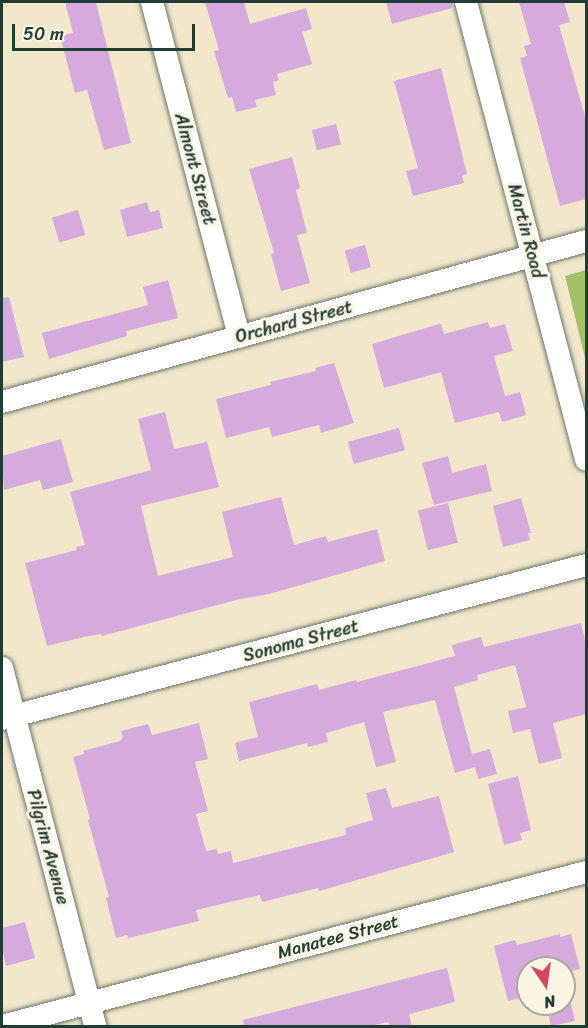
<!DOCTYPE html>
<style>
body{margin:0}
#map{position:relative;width:588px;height:1028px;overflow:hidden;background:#f3e7cb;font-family:Sriracha,sans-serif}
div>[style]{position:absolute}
.green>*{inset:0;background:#a4c168}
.building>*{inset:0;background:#d7aade;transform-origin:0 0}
.roads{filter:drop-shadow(0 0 2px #697869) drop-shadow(0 0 2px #697869)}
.street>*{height:22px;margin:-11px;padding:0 11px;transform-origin:11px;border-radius:11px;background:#fff}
span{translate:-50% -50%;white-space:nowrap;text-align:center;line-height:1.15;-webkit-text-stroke:6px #fcf5e5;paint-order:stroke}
.street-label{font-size:18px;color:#1f3d34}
.frame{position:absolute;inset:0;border:3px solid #1f3d34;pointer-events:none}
.north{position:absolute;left:516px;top:956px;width:60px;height:60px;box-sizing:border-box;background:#fcf5e5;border:2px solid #a4ab9e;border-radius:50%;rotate:167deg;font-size:16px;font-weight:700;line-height:24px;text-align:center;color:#1f3d34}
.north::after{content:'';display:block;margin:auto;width:21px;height:27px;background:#d1495b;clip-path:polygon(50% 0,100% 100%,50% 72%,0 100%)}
.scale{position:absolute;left:12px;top:24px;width:183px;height:27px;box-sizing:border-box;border:3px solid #1f3d34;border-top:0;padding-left:8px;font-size:18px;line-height:21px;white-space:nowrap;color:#1f3d34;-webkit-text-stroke:4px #fcf5e5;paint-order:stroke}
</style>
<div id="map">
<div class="green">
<div style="clip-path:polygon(586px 270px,586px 362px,565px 276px)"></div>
</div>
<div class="building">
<div style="clip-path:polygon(65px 2px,96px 2px,131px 143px,104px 150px,87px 90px,75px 93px,60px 36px,73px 33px)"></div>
<div style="clip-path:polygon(205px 2px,244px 2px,250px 24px,306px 8px,312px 29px,302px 32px,312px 64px,277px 74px,279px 80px,273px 82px,276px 95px,255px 100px,257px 107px,236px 112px,232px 97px,228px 98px,214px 51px,219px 50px)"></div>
<div style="clip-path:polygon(386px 2px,452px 2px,452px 8px,392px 24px)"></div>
<div style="clip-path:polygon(519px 2px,564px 2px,570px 22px,559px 25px,586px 120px,586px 199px,560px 206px,520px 58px,527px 56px,524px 46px,531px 44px)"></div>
<div style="clip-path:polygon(441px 68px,467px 174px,462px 176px,464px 183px,413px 196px,406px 171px,418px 168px,394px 81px)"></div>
<div style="left:336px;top:124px;width:21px;height:25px;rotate:76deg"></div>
<div style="clip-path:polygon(292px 157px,300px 188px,296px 190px,307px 233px,297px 235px,310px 283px,281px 291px,271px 254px,274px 253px,249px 169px)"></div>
<div style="clip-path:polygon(147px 202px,150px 212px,159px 210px,163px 228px,127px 237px,120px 210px)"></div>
<div style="left:78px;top:210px;width:26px;height:27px;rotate:74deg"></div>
<div style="left:365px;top:245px;width:23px;height:21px;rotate:75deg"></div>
<div style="clip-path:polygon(168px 280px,178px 318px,126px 331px,127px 336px,49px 359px,42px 333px,148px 305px,143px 287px)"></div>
<div style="clip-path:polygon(9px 297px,24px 357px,2px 362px,2px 298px)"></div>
<div style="clip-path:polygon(488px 322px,490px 328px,505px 324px,513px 351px,494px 356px,505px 396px,520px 392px,526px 415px,502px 422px,499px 412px,455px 423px,441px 372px,384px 388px,372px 344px,439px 324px,441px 324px,444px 334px)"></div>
<div style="clip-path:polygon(334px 363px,354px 423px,321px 433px,319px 425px,272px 437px,269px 427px,226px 438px,216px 399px,271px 385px,270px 382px,316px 371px,315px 368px)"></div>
<div style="clip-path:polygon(165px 412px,174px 449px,207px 442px,219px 487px,141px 506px,158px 576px,233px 557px,222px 512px,281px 497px,294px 545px,326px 536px,328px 542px,377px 529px,385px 561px,269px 594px,236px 600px,102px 636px,101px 634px,84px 637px,47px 646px,25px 563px,77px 550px,76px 547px,85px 545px,70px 492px,151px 470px,138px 419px)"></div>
<div style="left:399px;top:428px;width:23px;height:53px;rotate:75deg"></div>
<div style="clip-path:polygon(61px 439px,73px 482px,43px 490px,40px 480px,4px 490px,2px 456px)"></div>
<div style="clip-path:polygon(448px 456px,452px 473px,486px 464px,492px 491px,434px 505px,422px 463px)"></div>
<div style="clip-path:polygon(521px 498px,531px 533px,528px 533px,530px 540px,503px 547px,493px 506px)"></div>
<div style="left:448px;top:503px;width:41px;height:31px;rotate:76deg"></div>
<div style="clip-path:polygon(581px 623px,586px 645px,586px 714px,553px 723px,562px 758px,539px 764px,530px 729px,513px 733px,508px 711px,526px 707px,515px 665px,477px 675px,478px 680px,454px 687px,472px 754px,490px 749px,497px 774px,478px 779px,475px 767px,455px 773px,435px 700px,383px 712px,396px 762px,376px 767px,364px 722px,326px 733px,328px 742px,308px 747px,307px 743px,239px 761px,235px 743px,258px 737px,249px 702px,317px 684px,319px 690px,356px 680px,357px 682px,455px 656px,452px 645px,481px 637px,484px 647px)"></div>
<div style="clip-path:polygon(199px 723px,208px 759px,195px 762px,208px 811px,196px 814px,206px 851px,217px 849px,218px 854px,231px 851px,233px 863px,346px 835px,345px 828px,373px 820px,366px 793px,386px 788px,392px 808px,439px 796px,454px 852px,319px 891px,318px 888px,262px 902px,260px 895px,196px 910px,199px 921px,128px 938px,127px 935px,116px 938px,106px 898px,109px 897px,88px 820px,90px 819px,73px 757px,84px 754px,83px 751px,120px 741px,123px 737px,121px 731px,148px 724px,152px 735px)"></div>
<div style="clip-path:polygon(518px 776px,531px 830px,520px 833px,522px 840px,504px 845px,488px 784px)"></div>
<div style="clip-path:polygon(25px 922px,35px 958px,6px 966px,2px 947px,2px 928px)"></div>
<div style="clip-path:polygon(560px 934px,560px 937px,571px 934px,580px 969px,564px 973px,564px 968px,528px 968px,528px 996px,508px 1001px,494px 946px,515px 940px,517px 945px)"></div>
<div style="clip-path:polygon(447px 968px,455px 1002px,409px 1014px,412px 1026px,390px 1026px,388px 1022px,370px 1026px,244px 1026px,243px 1020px)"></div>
<div style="clip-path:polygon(564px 975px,575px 1021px,551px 1026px,546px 1004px,564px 1004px)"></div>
</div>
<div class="roads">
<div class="street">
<div style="left:152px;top:2px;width:346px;rotate:75.4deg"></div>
<div style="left:466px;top:2px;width:473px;rotate:75.3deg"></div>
<div style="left:2px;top:402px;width:606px;rotate:-15.41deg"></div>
<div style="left:2px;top:668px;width:370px;rotate:75.4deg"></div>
<div style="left:2px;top:719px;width:604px;rotate:-14.77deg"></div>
<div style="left:2px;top:1026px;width:604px;rotate:-14.77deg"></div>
</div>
</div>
<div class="street-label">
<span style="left:195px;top:169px;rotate:75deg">Almont Street</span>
<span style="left:526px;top:231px;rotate:75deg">Martin Road</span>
<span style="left:294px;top:322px;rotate:-15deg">Orchard Street</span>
<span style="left:301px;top:641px;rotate:-15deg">Sonoma Street</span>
<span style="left:48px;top:847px;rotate:75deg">Pilgrim Avenue</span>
<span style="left:338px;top:937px;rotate:-15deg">Manatee Street</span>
</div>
<div class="frame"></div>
<div class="north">N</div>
<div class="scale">50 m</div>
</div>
